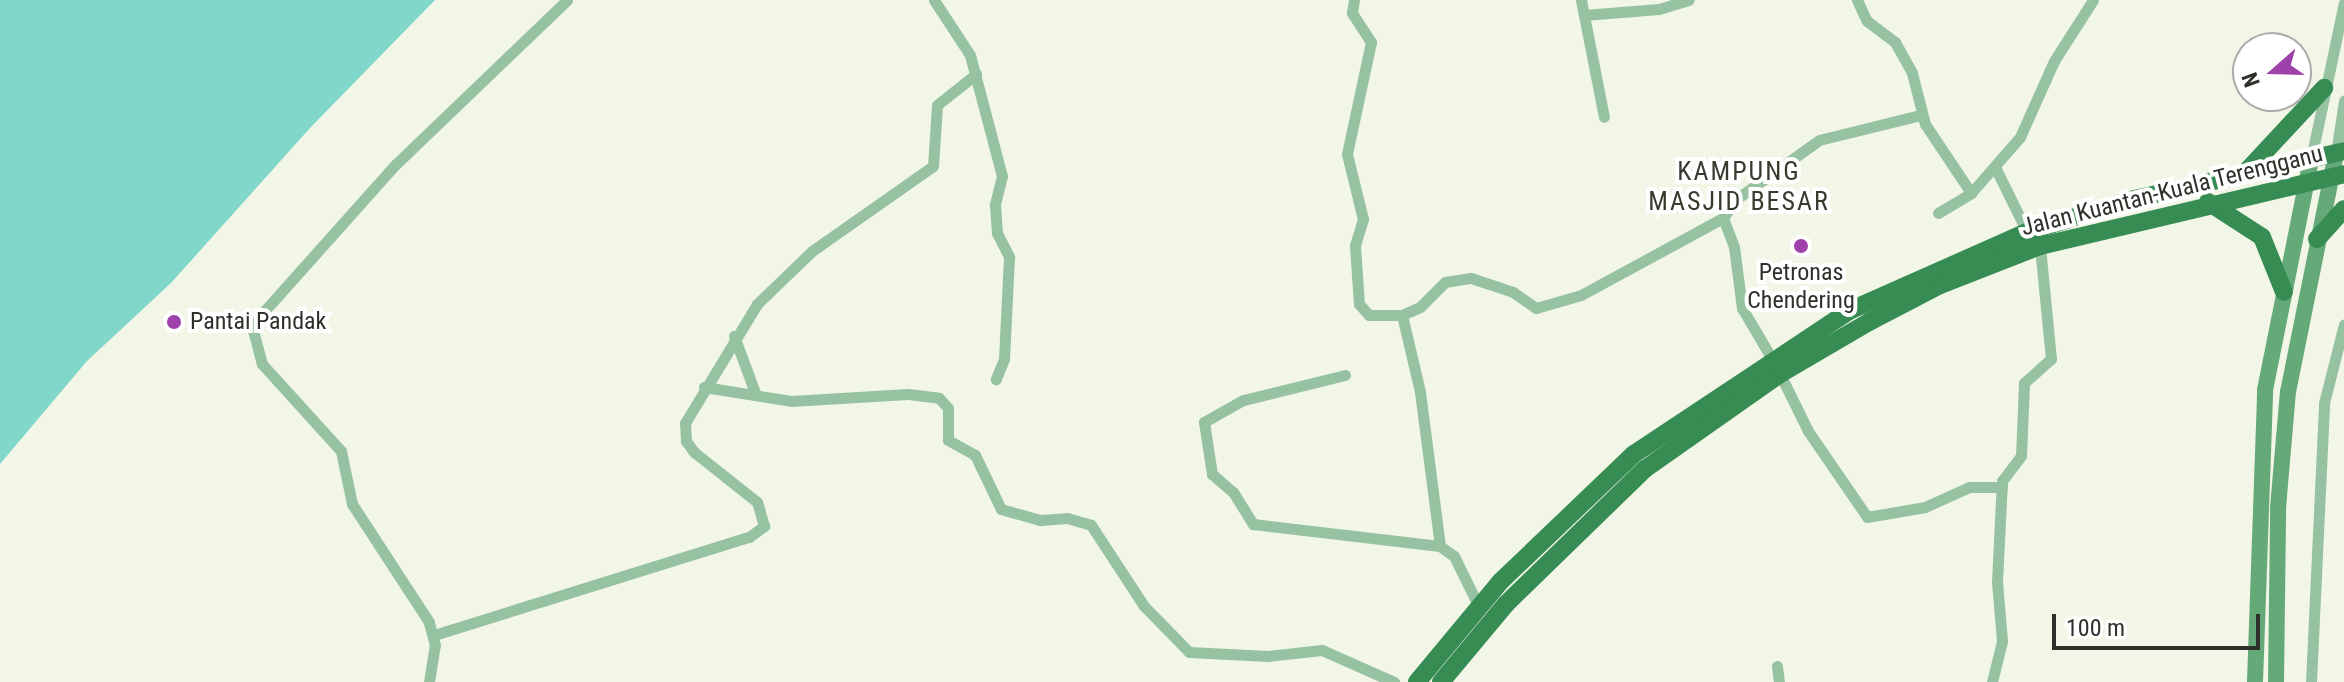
<!DOCTYPE html>
<style>
body{margin:0}
#map{position:relative;width:2344px;height:682px;overflow:hidden;background:#f2f6e6;font-family:"Roboto Condensed",sans-serif}
div>[style]{position:absolute}
.water>*{inset:0;background:#80d7ca}
.minor>*{height:11px;margin:-5.5px;padding:0 5.5px;transform-origin:5.5px;border-radius:5.5px;background:#97c2a1}
.secondary>*{height:16px;margin:-8px;padding:0 8px;transform-origin:8px;border-radius:8px;background:#66a978}
.trunk>*{height:18px;margin:-9px;padding:0 9px;transform-origin:9px;border-radius:9px;background:#368c52}
.dots>*{width:22px;height:22px;translate:-50% -50%;box-sizing:border-box;border:4px solid #fff;border-radius:50%}
span{translate:-50% -50%;white-space:nowrap;text-align:center;line-height:1.15;-webkit-text-stroke:8px #fff;paint-order:stroke}
.street-label{font-size:24px;color:#2e302a}
.poi-label{font-size:24px;color:#2e302a}
.left{translate:0 -50%;text-align:left}
.neighbourhood-label{font-size:26px;color:#373b2e;letter-spacing:2px}
.north{position:absolute;left:2232px;top:32px;width:80px;height:80px;box-sizing:border-box;background:#fff;border:2px solid #abacaa;border-radius:50%;rotate:250deg;font-size:22px;font-weight:700;line-height:32px;text-align:center;color:#2e302a}
.north::after{content:'';display:block;margin:auto;width:28px;height:36px;background:#9e41ab;clip-path:polygon(50% 0,100% 100%,50% 72%,0 100%)}
.scale{position:absolute;left:2052px;top:614px;width:208px;height:36px;box-sizing:border-box;border:4px solid #2e302a;border-top:0;padding-left:10px;font-size:24px;line-height:28px;white-space:nowrap;color:#2e302a;-webkit-text-stroke:6px #fff;paint-order:stroke}
</style>
<div id="map">
<div class="water">
<div style="clip-path:polygon(0 0,435px 0,310px 128px,171px 283px,87px 361px,0 464px)"></div>
</div>
<div class="minor">
<div style="left:934px;top:0;width:66px;rotate:56.8deg"></div>
<div style="left:970px;top:55px;width:125px;rotate:75.2deg"></div>
<div style="left:1002px;top:176px;width:30px;rotate:104deg"></div>
<div style="left:995px;top:205px;width:28px;rotate:86deg"></div>
<div style="left:997px;top:233px;width:27px;rotate:63deg"></div>
<div style="left:1009px;top:257px;width:102px;rotate:92.8deg"></div>
<div style="left:1004px;top:359px;width:22px;rotate:112deg"></div>
<div style="left:1354px;top:0;width:13px;rotate:99deg"></div>
<div style="left:1352px;top:13px;width:35px;rotate:57deg"></div>
<div style="left:1371px;top:42px;width:115px;rotate:102.1deg"></div>
<div style="left:1347px;top:154px;width:67px;rotate:76.2deg"></div>
<div style="left:1363px;top:219px;width:28px;rotate:107deg"></div>
<div style="left:1355px;top:246px;width:58px;rotate:86.1deg"></div>
<div style="left:1359px;top:304px;width:15px;rotate:48deg"></div>
<div style="left:1369px;top:315px;width:33px"></div>
<div style="left:1402px;top:315px;width:79px;rotate:76.8deg"></div>
<div style="left:1420px;top:392px;width:155px;rotate:82.6deg"></div>
<div style="left:1440px;top:546px;width:17px;rotate:36deg"></div>
<div style="left:1454px;top:556px;width:57px;rotate:63.9deg"></div>
<div style="left:1581px;top:0;width:119px;rotate:78.9deg"></div>
<div style="left:1857px;top:0;width:23px;rotate:65deg"></div>
<div style="left:1867px;top:21px;width:35px;rotate:37deg"></div>
<div style="left:1895px;top:42px;width:35px;rotate:61deg"></div>
<div style="left:1912px;top:73px;width:53px;rotate:75.7deg"></div>
<div style="left:1925px;top:124px;width:83px;rotate:56.3deg"></div>
<div style="left:1584px;top:15px;width:75px;rotate:-4.6deg"></div>
<div style="left:1659px;top:9px;width:31px;rotate:-17deg"></div>
<div style="left:2336px;top:153px;width:53px;rotate:-81.3deg"></div>
<div style="left:2311px;top:159px;width:159px;rotate:-78.1deg"></div>
<div style="left:1996px;top:169px;width:70px;rotate:63.8deg"></div>
<div style="left:1938px;top:213px;width:39px;rotate:-31deg"></div>
<div style="left:1971px;top:193px;width:74px;rotate:-48.8deg"></div>
<div style="left:2020px;top:137px;width:83px;rotate:-65.9deg"></div>
<div style="left:2054px;top:61px;width:72px;rotate:-57.4deg"></div>
<div style="left:1723px;top:218px;width:31px;rotate:69deg"></div>
<div style="left:1734px;top:247px;width:62px;rotate:82.5deg"></div>
<div style="left:1742px;top:308px;width:59px;rotate:59.5deg"></div>
<div style="left:1402px;top:315px;width:20px;rotate:-24deg"></div>
<div style="left:1420px;top:307px;width:35px;rotate:-45deg"></div>
<div style="left:1445px;top:282px;width:26px;rotate:-9deg"></div>
<div style="left:1471px;top:278px;width:44px;rotate:18.4deg"></div>
<div style="left:1513px;top:292px;width:28px;rotate:35deg"></div>
<div style="left:1536px;top:308px;width:47px;rotate:-16.1deg"></div>
<div style="left:1581px;top:295px;width:162px;rotate:-28.5deg"></div>
<div style="left:1723px;top:218px;width:22px;rotate:-56deg"></div>
<div style="left:1735px;top:200px;width:103px;rotate:-35.5deg"></div>
<div style="left:1819px;top:140px;width:105px;rotate:-13.8deg"></div>
<div style="left:734px;top:336px;width:63px;rotate:69.6deg"></div>
<div style="left:1780px;top:374px;width:64px;rotate:63.8deg"></div>
<div style="left:1808px;top:431px;width:104px;rotate:55.5deg"></div>
<div style="left:1867px;top:517px;width:59px;rotate:-9.8deg"></div>
<div style="left:1925px;top:507px;width:48px;rotate:-24.4deg"></div>
<div style="left:1969px;top:487px;width:33px"></div>
<div style="left:1345px;top:375px;width:105px;rotate:166.2deg"></div>
<div style="left:1243px;top:400px;width:45px;rotate:150.6deg"></div>
<div style="left:1204px;top:422px;width:53px;rotate:81.3deg"></div>
<div style="left:1212px;top:474px;width:28px;rotate:41deg"></div>
<div style="left:1233px;top:492px;width:38px;rotate:58deg"></div>
<div style="left:1253px;top:524px;width:188px;rotate:6.7deg"></div>
<div style="left:704px;top:387px;width:88px;rotate:9.1deg"></div>
<div style="left:791px;top:401px;width:117px;rotate:-3.4deg"></div>
<div style="left:908px;top:394px;width:31px;rotate:7deg"></div>
<div style="left:939px;top:398px;width:13px;rotate:48deg"></div>
<div style="left:948px;top:408px;width:32px;rotate:90deg"></div>
<div style="left:948px;top:440px;width:31px;rotate:29deg"></div>
<div style="left:975px;top:455px;width:60px;rotate:64.3deg"></div>
<div style="left:1001px;top:509px;width:41px;rotate:15.8deg"></div>
<div style="left:1040px;top:520px;width:27px;rotate:-4deg"></div>
<div style="left:1067px;top:518px;width:25px;rotate:16deg"></div>
<div style="left:1091px;top:525px;width:97px;rotate:56.8deg"></div>
<div style="left:1144px;top:606px;width:64px;rotate:45.6deg"></div>
<div style="left:1189px;top:652px;width:79px;rotate:2.9deg"></div>
<div style="left:1268px;top:656px;width:54px;rotate:-6.3deg"></div>
<div style="left:1322px;top:650px;width:79px;rotate:24deg"></div>
<div style="left:434px;top:635px;width:330px;rotate:-17.3deg"></div>
<div style="left:749px;top:537px;width:19px;rotate:-36deg"></div>
<div style="left:764px;top:526px;width:25px;rotate:-106deg"></div>
<div style="left:757px;top:502px;width:80px;rotate:-141.6deg"></div>
<div style="left:694px;top:452px;width:14px;rotate:-126deg"></div>
<div style="left:686px;top:441px;width:18px;rotate:-93deg"></div>
<div style="left:685px;top:423px;width:139px;rotate:-58.8deg"></div>
<div style="left:757px;top:304px;width:76px;rotate:-43.9deg"></div>
<div style="left:812px;top:251px;width:148px;rotate:-35.1deg"></div>
<div style="left:933px;top:166px;width:61px;rotate:-86.2deg"></div>
<div style="left:937px;top:105px;width:50px;rotate:-38.5deg"></div>
<div style="left:1777px;top:666px;width:16px;rotate:83deg"></div>
<div style="left:429px;top:682px;width:37px;rotate:-81deg"></div>
<div style="left:435px;top:645px;width:24px;rotate:-105deg"></div>
<div style="left:429px;top:622px;width:141px;rotate:-123.1deg"></div>
<div style="left:352px;top:504px;width:54px;rotate:-101.7deg"></div>
<div style="left:341px;top:451px;width:118px;rotate:-132.2deg"></div>
<div style="left:262px;top:364px;width:34px;rotate:-105deg"></div>
<div style="left:253px;top:331px;width:15px;rotate:-67deg"></div>
<div style="left:259px;top:317px;width:205px;rotate:-48.2deg"></div>
<div style="left:396px;top:164px;width:237px;rotate:-43.8deg"></div>
<div style="left:1992px;top:682px;width:42px;rotate:-76.3deg"></div>
<div style="left:2002px;top:641px;width:59px;rotate:-94.8deg"></div>
<div style="left:1997px;top:582px;width:101px;rotate:-87.2deg"></div>
<div style="left:2002px;top:481px;width:31px;rotate:-53deg"></div>
<div style="left:2021px;top:456px;width:73px;rotate:-87.6deg"></div>
<div style="left:2024px;top:383px;width:36px;rotate:-42deg"></div>
<div style="left:2051px;top:359px;width:114px;rotate:-95.6deg"></div>
<div style="left:2311px;top:682px;width:279px;rotate:-87.3deg"></div>
<div style="left:2324px;top:403px;width:81px;rotate:-75.8deg"></div>
</div>
<div class="secondary">
<div style="left:2255px;top:682px;width:292px;rotate:-88deg"></div>
<div style="left:2265px;top:390px;width:236px;rotate:-78.7deg"></div>
<div style="left:2276px;top:682px;width:174px;rotate:-89.3deg"></div>
<div style="left:2278px;top:508px;width:116px;rotate:-85.1deg"></div>
<div style="left:2288px;top:392px;width:244px;rotate:-78.6deg"></div>
</div>
<div class="trunk">
<div style="left:2246px;top:172px;width:115px;rotate:-47.1deg"></div>
<div style="left:2208px;top:202px;width:64px;rotate:32.9deg"></div>
<div style="left:2262px;top:237px;width:59px;rotate:68.2deg"></div>
<div style="left:2317px;top:239px;width:40px;rotate:-48deg"></div>
<div style="left:1417px;top:682px;width:131px;rotate:-50.3deg"></div>
<div style="left:1501px;top:581px;width:184px;rotate:-43.7deg"></div>
<div style="left:1634px;top:454px;width:260px;rotate:-33.6deg"></div>
<div style="left:1851px;top:310px;width:193px;rotate:-23.9deg"></div>
<div style="left:2027px;top:232px;width:113px;rotate:-17deg"></div>
<div style="left:2135px;top:199px;width:214px;rotate:-12.9deg"></div>
<div style="left:1441px;top:682px;width:102px;rotate:-50.2deg"></div>
<div style="left:1506px;top:604px;width:194px;rotate:-44.2deg"></div>
<div style="left:1645px;top:469px;width:165px;rotate:-35.1deg"></div>
<div style="left:1780px;top:374px;width:103px;rotate:-30.3deg"></div>
<div style="left:1869px;top:322px;width:80px;rotate:-27.5deg"></div>
<div style="left:1940px;top:285px;width:107px;rotate:-21.3deg"></div>
<div style="left:2040px;top:246px;width:312px;rotate:-13.3deg"></div>
</div>
<div class="dots">
<div style="left:1801px;top:246px;background:#9e41ab"></div>
<div style="left:174px;top:322px;background:#9e41ab"></div>
</div>
<div class="street-label">
<span style="left:2172px;top:191px;rotate:-14deg">Jalan Kuantan-Kuala Terengganu</span>
</div>
<div class="poi-label">
<span style="left:1801px;top:287px">Petronas<br>Chendering</span>
<span class="left" style="left:190px;top:322px">Pantai Pandak</span>
</div>
<div class="neighbourhood-label">
<span style="left:1739px;top:187px">KAMPUNG<br>MASJID BESAR</span>
</div>
<div class="north">N</div>
<div class="scale">100 m</div>
</div>
